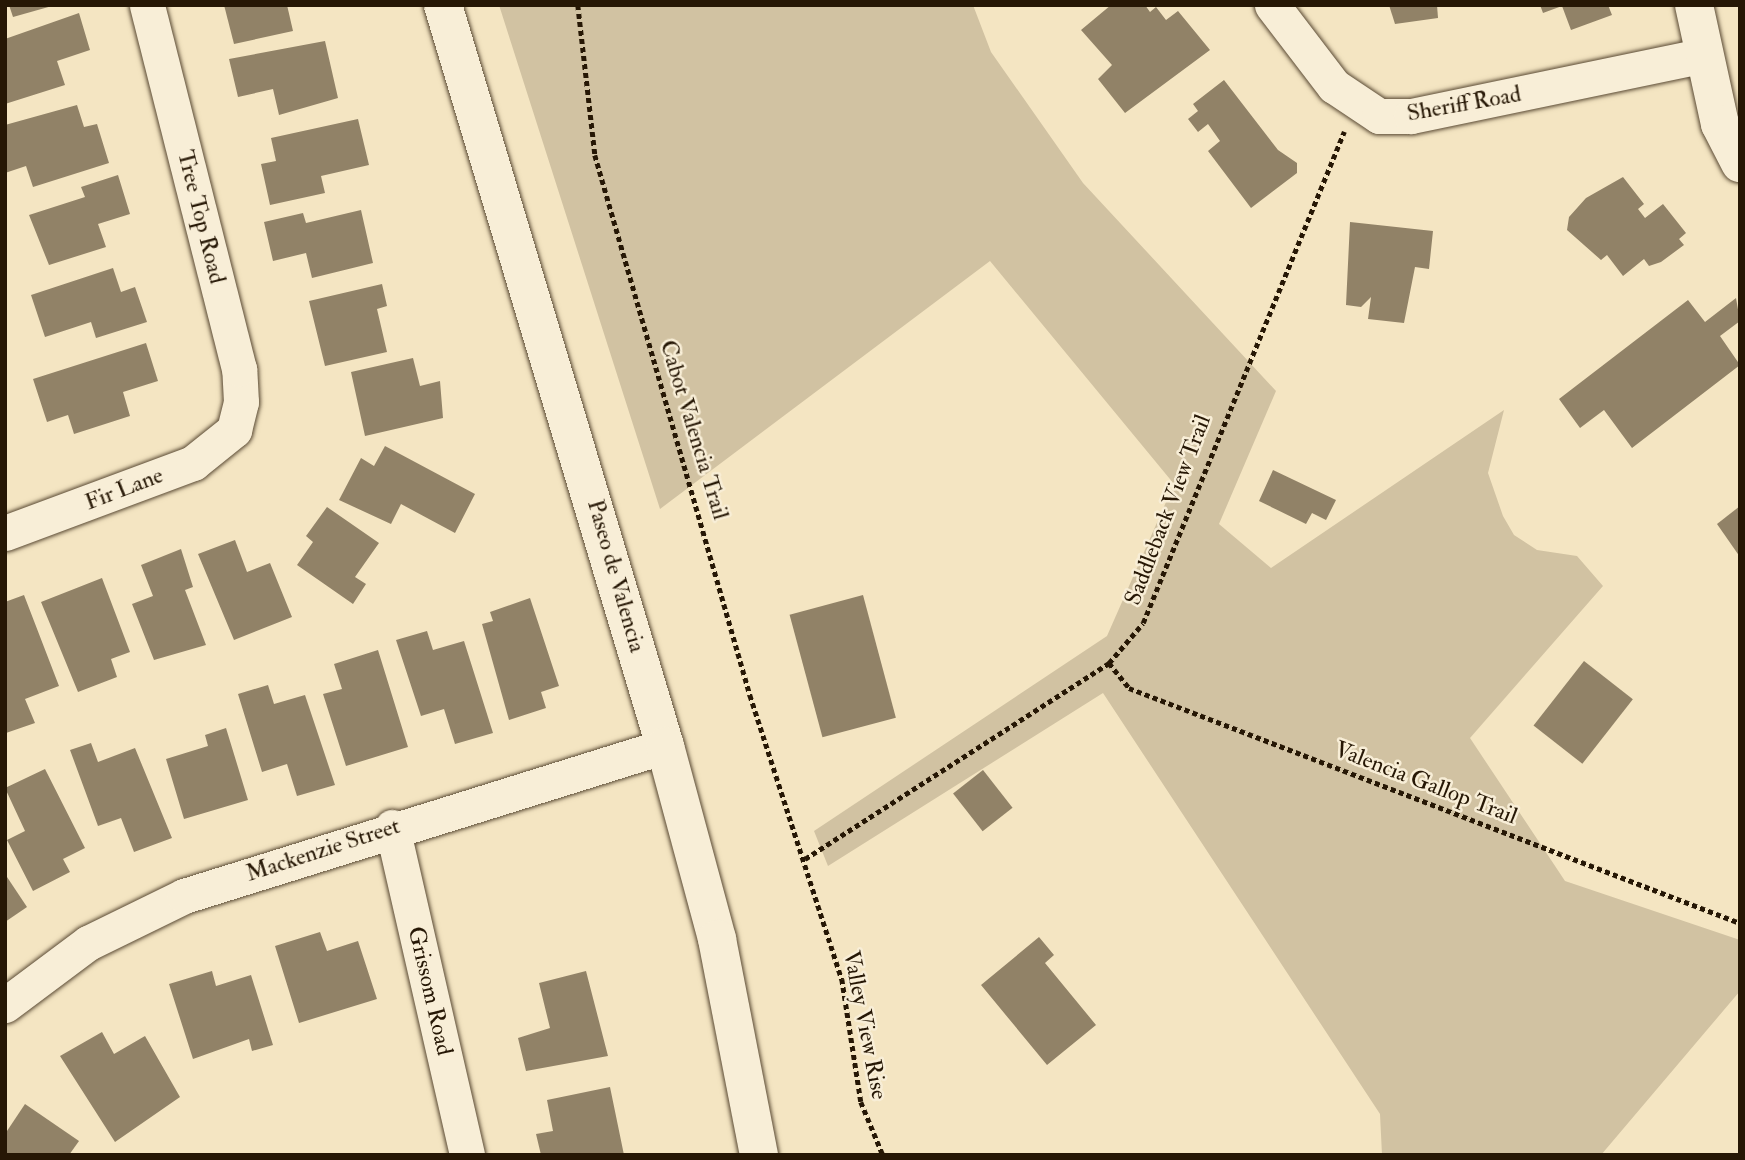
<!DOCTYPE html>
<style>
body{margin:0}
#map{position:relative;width:1745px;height:1160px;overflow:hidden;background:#f4e5c2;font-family:"IM FELL Double Pica",serif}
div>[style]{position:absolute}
.green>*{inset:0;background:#d1c2a2}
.building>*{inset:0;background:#918267;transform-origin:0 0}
.path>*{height:4.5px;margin-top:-2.25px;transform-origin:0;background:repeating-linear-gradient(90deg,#261705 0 5px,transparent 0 8.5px)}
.roads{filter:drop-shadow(0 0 2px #5a4a34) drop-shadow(0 0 2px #5a4a34)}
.minor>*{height:35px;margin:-17.5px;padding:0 17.5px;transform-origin:17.5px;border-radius:17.5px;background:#f8eed7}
.tertiary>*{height:38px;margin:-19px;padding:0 19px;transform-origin:19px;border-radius:19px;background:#f8eed7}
.secondary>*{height:38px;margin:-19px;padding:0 19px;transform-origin:19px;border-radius:19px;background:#f8eed7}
span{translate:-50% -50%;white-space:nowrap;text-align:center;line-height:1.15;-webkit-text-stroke:5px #f8eed7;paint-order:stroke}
.street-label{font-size:23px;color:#261705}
.frame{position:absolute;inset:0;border:7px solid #261705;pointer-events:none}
</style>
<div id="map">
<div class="green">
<div style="clip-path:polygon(499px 5px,973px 5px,991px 52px,1083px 183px,1276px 391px,1219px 524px,1271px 568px,1504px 410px,1488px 473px,1503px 516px,1514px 535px,1537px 550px,1577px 556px,1603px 586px,1470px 738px,1565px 881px,1740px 940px,1740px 991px,1601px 1155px,1382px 1155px,1380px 1114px,1103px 693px,828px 866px,814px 831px,1107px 636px,1174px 484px,990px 261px,660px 509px)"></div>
</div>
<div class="building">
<div style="clip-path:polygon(9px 5px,52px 5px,52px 6px,13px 17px)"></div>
<div style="clip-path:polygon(224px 5px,287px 5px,293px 31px,234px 44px)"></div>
<div style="clip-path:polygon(1111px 5px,1145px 5px,1150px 12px,1156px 7px,1166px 20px,1178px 11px,1210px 50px,1125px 113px,1098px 79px,1112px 65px,1081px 30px)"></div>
<div style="clip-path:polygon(1389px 5px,1437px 5px,1438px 18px,1395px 24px)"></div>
<div style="clip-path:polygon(1540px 5px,1608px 5px,1612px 15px,1571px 30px,1562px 6px,1543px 13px)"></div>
<div style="clip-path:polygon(79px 13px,90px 50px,57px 61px,65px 85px,5px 104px,5px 39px)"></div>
<div style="clip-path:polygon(325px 41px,338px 98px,279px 115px,273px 89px,238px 97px,229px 59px)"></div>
<div style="clip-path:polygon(1224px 80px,1278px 150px,1297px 163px,1297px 173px,1251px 208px,1208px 151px,1220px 141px,1208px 124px,1198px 132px,1188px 119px,1198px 111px,1193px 104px)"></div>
<div style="clip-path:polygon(77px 105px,84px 127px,97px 124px,109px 163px,33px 187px,26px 166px,5px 173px,5px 125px)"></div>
<div style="clip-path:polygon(358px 119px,369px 165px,321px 176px,325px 193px,270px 205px,261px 164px,276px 161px,271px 138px)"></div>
<div style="clip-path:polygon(118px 175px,130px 214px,98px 224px,106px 247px,49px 265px,29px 215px,85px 197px,81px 187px)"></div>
<div style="clip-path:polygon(1623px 177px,1644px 204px,1638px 209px,1645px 218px,1663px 204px,1686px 233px,1679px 239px,1684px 245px,1661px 262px,1649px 266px,1644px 259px,1623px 276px,1607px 255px,1601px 260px,1567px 230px,1569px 217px,1586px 198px)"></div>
<div style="clip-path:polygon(361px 210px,373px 263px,312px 278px,306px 253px,273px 261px,264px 222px,303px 213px,306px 223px)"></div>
<div style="clip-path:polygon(1350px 222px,1433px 231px,1429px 269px,1415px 267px,1404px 323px,1368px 319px,1371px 297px,1361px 307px,1346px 305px)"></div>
<div style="clip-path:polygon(113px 268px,121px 292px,135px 287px,147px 322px,96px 338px,91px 322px,45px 337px,31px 295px)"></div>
<div style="clip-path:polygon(382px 284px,387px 306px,377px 309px,387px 352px,325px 366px,309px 301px)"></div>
<div style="clip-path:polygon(1736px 298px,1740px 321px,1720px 336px,1740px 365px,1632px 448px,1604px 410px,1580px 428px,1559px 399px,1688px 300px,1705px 322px)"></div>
<div style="clip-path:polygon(146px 343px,158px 381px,123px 392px,130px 416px,74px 434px,68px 415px,47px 422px,33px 379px)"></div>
<div style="clip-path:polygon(413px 358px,420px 386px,440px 381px,443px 418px,365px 436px,351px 372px)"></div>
<div style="clip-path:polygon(385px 446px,475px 494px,455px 533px,401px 504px,391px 524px,339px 500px,361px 458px,374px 466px)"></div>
<div style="clip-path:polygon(1273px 470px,1336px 500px,1326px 520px,1312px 513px,1306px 524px,1259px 501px)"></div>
<div style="clip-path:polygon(1740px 506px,1740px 557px,1717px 524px)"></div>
<div style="clip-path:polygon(327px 507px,379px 543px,355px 577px,366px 584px,353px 604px,297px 565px,313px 542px,306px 536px)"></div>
<div style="clip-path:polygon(235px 540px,247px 572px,270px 563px,292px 617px,234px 640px,198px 554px)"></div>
<div style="clip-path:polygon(181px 549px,193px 587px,185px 590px,206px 645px,154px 660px,132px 604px,153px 596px,141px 565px)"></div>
<div style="clip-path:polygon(102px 578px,130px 652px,111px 659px,117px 677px,78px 692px,41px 602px)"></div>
<div style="clip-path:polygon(24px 595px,59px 686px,25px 699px,35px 723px,6px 733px,5px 602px)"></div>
<div style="left:863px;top:595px;width:127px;height:76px;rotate:75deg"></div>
<div style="clip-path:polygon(530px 598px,559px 686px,541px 692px,546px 708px,509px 720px,482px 624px,493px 621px,490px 612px)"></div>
<div style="clip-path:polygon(427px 631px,433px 650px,464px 641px,493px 733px,455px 744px,444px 709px,421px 716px,396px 640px)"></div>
<div style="clip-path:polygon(378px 650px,408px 747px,346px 766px,323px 694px,342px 689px,334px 664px)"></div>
<div style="left:1584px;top:661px;width:62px;height:82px;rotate:38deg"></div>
<div style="clip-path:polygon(268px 685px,274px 704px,305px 695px,335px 785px,297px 796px,287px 764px,262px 772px,238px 694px)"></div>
<div style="clip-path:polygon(226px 728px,248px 800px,184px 819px,166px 759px,208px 746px,205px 735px)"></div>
<div style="clip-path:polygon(91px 743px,98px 762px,135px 748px,172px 838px,134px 852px,121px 818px,98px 826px,70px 750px)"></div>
<div style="clip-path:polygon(45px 769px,85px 848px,63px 859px,70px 872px,33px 891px,7px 840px,25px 831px,5px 788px)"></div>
<div style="left:983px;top:770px;width:48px;height:38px;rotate:52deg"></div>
<div style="clip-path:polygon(5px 874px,27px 907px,5px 922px)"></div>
<div style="clip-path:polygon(320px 932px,327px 951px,358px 941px,377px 999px,299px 1023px,275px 946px)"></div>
<div style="clip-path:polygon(1039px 937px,1054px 955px,1045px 963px,1096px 1025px,1047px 1065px,981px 985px)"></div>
<div style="clip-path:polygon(212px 971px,216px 986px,251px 975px,273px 1045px,252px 1051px,249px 1039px,193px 1059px,169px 984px)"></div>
<div style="clip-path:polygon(586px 971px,608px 1056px,526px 1071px,518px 1038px,550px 1028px,539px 983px)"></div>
<div style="clip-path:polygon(102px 1032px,114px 1054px,145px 1036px,180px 1097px,115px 1142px,60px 1056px)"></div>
<div style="clip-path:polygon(610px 1087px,624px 1155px,541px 1155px,536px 1134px,553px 1131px,547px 1100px)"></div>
<div style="clip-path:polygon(25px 1104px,79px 1141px,69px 1155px,5px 1155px,5px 1134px)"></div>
</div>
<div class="path">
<div style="left:578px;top:5px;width:151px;rotate:83.5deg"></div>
<div style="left:595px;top:155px;width:562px;rotate:73.98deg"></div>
<div style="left:750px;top:695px;width:299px;rotate:72.1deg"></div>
<div style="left:842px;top:979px;width:124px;rotate:81.2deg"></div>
<div style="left:861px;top:1102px;width:57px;rotate:67.5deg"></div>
<div style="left:1109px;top:663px;width:32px;rotate:51deg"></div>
<div style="left:1129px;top:688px;width:655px;rotate:21.04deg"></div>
<div style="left:805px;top:859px;width:362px;rotate:-32.8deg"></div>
<div style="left:1109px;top:663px;width:52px;rotate:-49.6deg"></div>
<div style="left:1143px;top:623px;width:531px;rotate:-67.74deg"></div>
</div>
<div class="roads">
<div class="minor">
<div style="left:1272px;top:5px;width:102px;rotate:52.6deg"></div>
<div style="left:1334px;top:86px;width:54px;rotate:33.7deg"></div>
<div style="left:1379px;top:116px;width:32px"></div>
<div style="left:1411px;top:116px;width:297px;rotate:-11.7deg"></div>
<div style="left:5px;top:533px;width:201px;rotate:-20.4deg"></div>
<div style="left:193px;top:463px;width:53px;rotate:-38.8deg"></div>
<div style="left:234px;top:430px;width:29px;rotate:-76deg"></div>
<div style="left:241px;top:402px;width:33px;rotate:-93deg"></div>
<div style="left:239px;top:369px;width:375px;rotate:-104.2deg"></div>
<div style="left:392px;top:827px;width:336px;rotate:77.1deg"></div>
<div style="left:5px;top:1005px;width:104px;rotate:-36.8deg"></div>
<div style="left:88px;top:943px;width:107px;rotate:-26.1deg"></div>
<div style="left:184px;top:896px;width:504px;rotate:-17.32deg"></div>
</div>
<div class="tertiary">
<div style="left:1694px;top:5px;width:122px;rotate:77.7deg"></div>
<div style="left:1720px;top:124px;width:44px;rotate:62.9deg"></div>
</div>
<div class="secondary">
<div style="left:443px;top:5px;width:774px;rotate:73.32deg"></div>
<div style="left:665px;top:746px;width:200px;rotate:74.9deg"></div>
<div style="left:717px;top:939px;width:220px;rotate:79deg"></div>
</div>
</div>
<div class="street-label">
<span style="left:1464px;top:104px;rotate:-10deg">Sheriff Road</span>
<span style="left:201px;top:217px;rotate:76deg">Tree Top Road</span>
<span style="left:694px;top:430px;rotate:73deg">Cabot Valencia Trail</span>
<span style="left:124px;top:489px;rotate:-21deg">Fir Lane</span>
<span style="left:1168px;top:510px;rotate:-69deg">Saddleback View Trail</span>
<span style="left:616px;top:576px;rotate:74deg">Paseo de Valencia</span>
<span style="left:1426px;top:783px;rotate:21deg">Valencia Gallop Trail</span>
<span style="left:323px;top:850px;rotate:-18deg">Mackenzie Street</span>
<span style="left:430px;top:991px;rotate:77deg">Grissom Road</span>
<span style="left:865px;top:1025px;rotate:79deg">Valley View Rise</span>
</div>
<div class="frame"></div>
</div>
